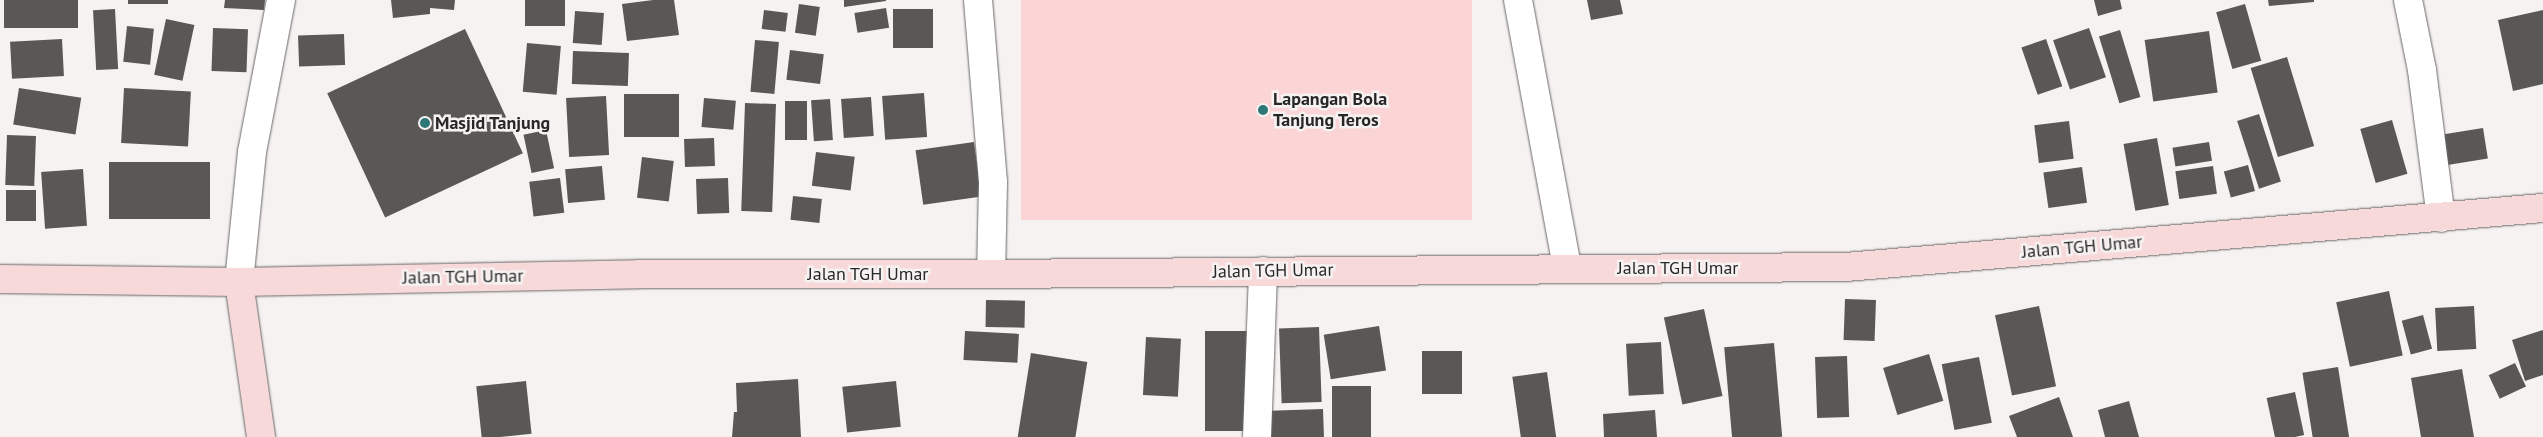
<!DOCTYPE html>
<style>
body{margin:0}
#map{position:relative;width:2543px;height:437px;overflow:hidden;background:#f6f2f2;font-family:"PT Sans",sans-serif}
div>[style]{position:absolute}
.green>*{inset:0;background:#fbd5d6;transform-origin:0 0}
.building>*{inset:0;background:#5a5757;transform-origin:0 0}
.roads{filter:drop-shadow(0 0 1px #6a6767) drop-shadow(0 0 1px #6a6767)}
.minor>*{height:28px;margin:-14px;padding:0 14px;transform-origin:14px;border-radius:14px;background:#fff}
.major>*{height:28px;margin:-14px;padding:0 14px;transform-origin:14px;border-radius:14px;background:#f8d9da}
.dots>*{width:14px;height:14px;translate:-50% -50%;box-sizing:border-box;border:2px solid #f6f2f2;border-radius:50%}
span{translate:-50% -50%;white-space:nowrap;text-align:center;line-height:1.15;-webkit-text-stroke:5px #f6f2f2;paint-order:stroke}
.poi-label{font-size:18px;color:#282727;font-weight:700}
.left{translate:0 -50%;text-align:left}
.street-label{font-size:18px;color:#282727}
</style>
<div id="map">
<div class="green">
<div style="left:1021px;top:0;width:451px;height:220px"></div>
</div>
<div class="building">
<div style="left:4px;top:0;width:74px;height:28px"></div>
<div style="left:128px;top:0;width:40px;height:4px"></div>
<div style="clip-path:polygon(225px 0,265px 0,264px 10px,224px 8px)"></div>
<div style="clip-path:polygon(391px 0,455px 0,454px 10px,430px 8px,430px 14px,393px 18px)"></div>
<div style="left:525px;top:0;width:40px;height:26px"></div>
<div style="clip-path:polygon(653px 0,674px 0,679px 35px,627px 41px,622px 4px)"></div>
<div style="clip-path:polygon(844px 0,886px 0,886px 1px,844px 7px)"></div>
<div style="clip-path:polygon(1587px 0,1620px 0,1623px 14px,1591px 20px)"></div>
<div style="clip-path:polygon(2094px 0,2120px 0,2122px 9px,2098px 16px)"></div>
<div style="clip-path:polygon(2268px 0,2314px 0,2314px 2px,2269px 6px)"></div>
<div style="left:799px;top:4px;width:21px;height:29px;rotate:8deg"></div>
<div style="left:2245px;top:4px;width:59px;height:30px;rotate:74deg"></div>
<div style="left:886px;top:8px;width:20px;height:32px;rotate:81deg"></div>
<div style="left:115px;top:9px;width:60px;height:22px;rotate:87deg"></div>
<div style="left:893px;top:9px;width:40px;height:39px"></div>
<div style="left:764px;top:10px;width:24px;height:19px;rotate:7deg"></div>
<div style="clip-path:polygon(2543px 10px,2543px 84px,2513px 91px,2498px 20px)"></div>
<div style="left:575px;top:11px;width:29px;height:32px;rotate:4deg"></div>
<div style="left:166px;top:19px;width:29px;height:57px;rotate:12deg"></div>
<div style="left:127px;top:26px;width:27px;height:36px;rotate:6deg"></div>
<div style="left:213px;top:28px;width:35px;height:43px;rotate:2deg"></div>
<div style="left:2089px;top:28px;width:52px;height:38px;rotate:71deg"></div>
<div style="left:465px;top:29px;width:137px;height:152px;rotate:65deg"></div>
<div style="left:2120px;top:30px;width:70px;height:22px;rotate:73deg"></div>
<div style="left:2209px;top:31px;width:62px;height:65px;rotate:82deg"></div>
<div style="left:344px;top:34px;width:31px;height:46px;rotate:88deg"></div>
<div style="left:62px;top:39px;width:37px;height:52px;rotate:87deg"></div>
<div style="left:2046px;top:39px;width:50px;height:26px;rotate:71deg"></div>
<div style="left:755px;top:40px;width:24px;height:52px;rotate:5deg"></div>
<div style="left:527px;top:43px;width:34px;height:49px;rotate:5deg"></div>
<div style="left:790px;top:50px;width:34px;height:30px;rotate:7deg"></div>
<div style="left:573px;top:51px;width:56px;height:33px;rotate:2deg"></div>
<div style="left:2287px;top:57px;width:93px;height:38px;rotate:73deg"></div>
<div style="left:19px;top:88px;width:63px;height:37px;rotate:9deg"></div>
<div style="left:124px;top:88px;width:67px;height:55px;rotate:3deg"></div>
<div style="left:924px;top:93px;width:44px;height:42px;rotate:86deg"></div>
<div style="left:624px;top:94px;width:55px;height:43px"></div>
<div style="left:606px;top:96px;width:59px;height:40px;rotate:87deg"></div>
<div style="left:871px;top:97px;width:39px;height:30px;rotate:86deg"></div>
<div style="left:704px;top:98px;width:32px;height:29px;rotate:5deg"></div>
<div style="left:830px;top:99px;width:41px;height:19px;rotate:86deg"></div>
<div style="left:785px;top:101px;width:22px;height:39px"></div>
<div style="left:745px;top:103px;width:31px;height:108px;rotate:2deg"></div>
<div style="left:2259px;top:114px;width:71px;height:23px;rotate:72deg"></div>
<div style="left:2392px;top:120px;width:56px;height:33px;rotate:74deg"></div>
<div style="left:2069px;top:121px;width:38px;height:35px;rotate:83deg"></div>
<div style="left:2483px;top:128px;width:31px;height:41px;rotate:81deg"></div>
<div style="left:546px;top:130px;width:39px;height:23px;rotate:78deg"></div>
<div style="left:7px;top:135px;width:29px;height:50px;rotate:2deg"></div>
<div style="left:714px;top:138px;width:28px;height:30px;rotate:88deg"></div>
<div style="left:2157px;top:138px;width:68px;height:34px;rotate:80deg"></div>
<div style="left:974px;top:142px;width:55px;height:59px;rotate:82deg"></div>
<div style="left:2209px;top:142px;width:19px;height:37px;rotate:81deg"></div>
<div style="left:816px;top:152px;width:39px;height:34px;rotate:7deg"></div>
<div style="left:642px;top:157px;width:32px;height:41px;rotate:7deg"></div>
<div style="left:210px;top:162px;width:57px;height:101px;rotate:90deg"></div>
<div style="left:2248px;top:165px;width:27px;height:25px;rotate:75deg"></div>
<div style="left:602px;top:166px;width:34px;height:37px;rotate:85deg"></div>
<div style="left:2213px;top:166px;width:28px;height:38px;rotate:82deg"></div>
<div style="left:2082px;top:167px;width:36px;height:39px;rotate:82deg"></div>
<div style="left:83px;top:169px;width:57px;height:42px;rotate:86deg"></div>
<div style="left:560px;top:178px;width:35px;height:31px;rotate:83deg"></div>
<div style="left:728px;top:178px;width:35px;height:32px;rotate:88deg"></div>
<div style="left:6px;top:190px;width:30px;height:31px"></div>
<div style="left:793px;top:196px;width:29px;height:24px;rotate:6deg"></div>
<div style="left:2389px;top:291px;width:66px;height:54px;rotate:78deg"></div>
<div style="left:1845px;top:299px;width:31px;height:41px;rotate:2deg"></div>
<div style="left:986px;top:300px;width:39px;height:27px;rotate:1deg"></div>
<div style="left:2039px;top:306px;width:82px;height:45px;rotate:78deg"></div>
<div style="left:2474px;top:306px;width:43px;height:39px;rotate:87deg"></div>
<div style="left:1704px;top:309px;width:89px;height:41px;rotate:78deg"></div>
<div style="left:2423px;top:315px;width:35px;height:22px;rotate:75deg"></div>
<div style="left:1379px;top:326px;width:45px;height:56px;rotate:81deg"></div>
<div style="left:1319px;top:327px;width:75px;height:40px;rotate:88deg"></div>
<div style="clip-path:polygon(2543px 330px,2543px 375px,2525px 381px,2512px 340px)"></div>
<div style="left:965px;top:331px;width:54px;height:29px;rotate:3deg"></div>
<div style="left:1205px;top:331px;width:44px;height:100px"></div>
<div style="left:1146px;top:337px;width:35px;height:58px;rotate:3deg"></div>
<div style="left:1661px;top:342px;width:52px;height:35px;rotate:87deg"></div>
<div style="left:1774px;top:343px;width:94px;height:50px;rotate:85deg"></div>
<div style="left:1422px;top:351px;width:40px;height:43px"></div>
<div style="left:1031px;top:353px;width:57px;height:85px;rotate:9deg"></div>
<div style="left:1929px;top:354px;width:49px;height:48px;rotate:73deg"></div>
<div style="left:1847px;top:356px;width:61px;height:32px;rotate:88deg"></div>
<div style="left:1979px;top:357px;width:67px;height:38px;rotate:79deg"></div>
<div style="left:2515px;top:363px;width:26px;height:29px;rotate:65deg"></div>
<div style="left:2338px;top:367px;width:71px;height:36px;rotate:81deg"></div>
<div style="clip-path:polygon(2462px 369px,2474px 437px,2421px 437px,2411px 378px)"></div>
<div style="left:1547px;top:372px;width:66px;height:35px;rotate:82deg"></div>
<div style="clip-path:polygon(798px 379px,801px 437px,732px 437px,734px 412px,737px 412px,736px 383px)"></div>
<div style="left:526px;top:381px;width:53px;height:50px;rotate:84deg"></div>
<div style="left:896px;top:381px;width:46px;height:54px;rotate:84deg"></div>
<div style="left:1332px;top:386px;width:39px;height:51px"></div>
<div style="left:2295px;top:392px;width:44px;height:29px;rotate:78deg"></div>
<div style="clip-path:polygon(2059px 397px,2073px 437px,2017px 437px,2009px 416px)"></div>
<div style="clip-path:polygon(2129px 401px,2139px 437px,2105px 437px,2098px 410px)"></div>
<div style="left:1323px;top:409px;width:28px;height:60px;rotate:88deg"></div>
<div style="clip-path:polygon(1655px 410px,1657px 437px,1604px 437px,1603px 414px)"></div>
</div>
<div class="roads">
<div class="minor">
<div style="left:978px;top:0;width:183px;rotate:85.3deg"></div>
<div style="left:993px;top:182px;width:92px;rotate:91.2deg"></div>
<div style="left:1518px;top:0;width:272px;rotate:79.6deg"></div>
<div style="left:2408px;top:0;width:71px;rotate:78.7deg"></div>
<div style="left:2422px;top:70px;width:149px;rotate:82.7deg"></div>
<div style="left:239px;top:282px;width:131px;rotate:-84.3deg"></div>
<div style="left:252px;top:152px;width:155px;rotate:-79.2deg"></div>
<div style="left:1257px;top:437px;width:166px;rotate:-87.9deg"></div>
</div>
<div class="major">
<div style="left:0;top:279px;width:239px;rotate:0.7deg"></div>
<div style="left:239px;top:282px;width:400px;rotate:-1.1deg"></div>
<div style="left:639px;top:274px;width:352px"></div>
<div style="left:991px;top:274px;width:855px;rotate:-0.47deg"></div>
<div style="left:1846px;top:267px;width:699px;rotate:-4.84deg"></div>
<div style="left:239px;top:282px;width:157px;rotate:81.9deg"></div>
</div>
</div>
<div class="dots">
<div style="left:1263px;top:110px;background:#2d7777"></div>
<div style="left:425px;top:123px;background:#2d7777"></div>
</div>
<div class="poi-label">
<span class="left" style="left:1273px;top:110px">Lapangan Bola<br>Tanjung Teros</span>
<span class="left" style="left:435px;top:123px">Masjid Tanjung</span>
</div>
<div class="street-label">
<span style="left:2082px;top:247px;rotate:-5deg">Jalan TGH Umar</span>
<span style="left:1678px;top:268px">Jalan TGH Umar</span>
<span style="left:1273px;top:271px;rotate:-1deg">Jalan TGH Umar</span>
<span style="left:868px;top:274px">Jalan TGH Umar</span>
<span style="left:463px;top:277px;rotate:-1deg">Jalan TGH Umar</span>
</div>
</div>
